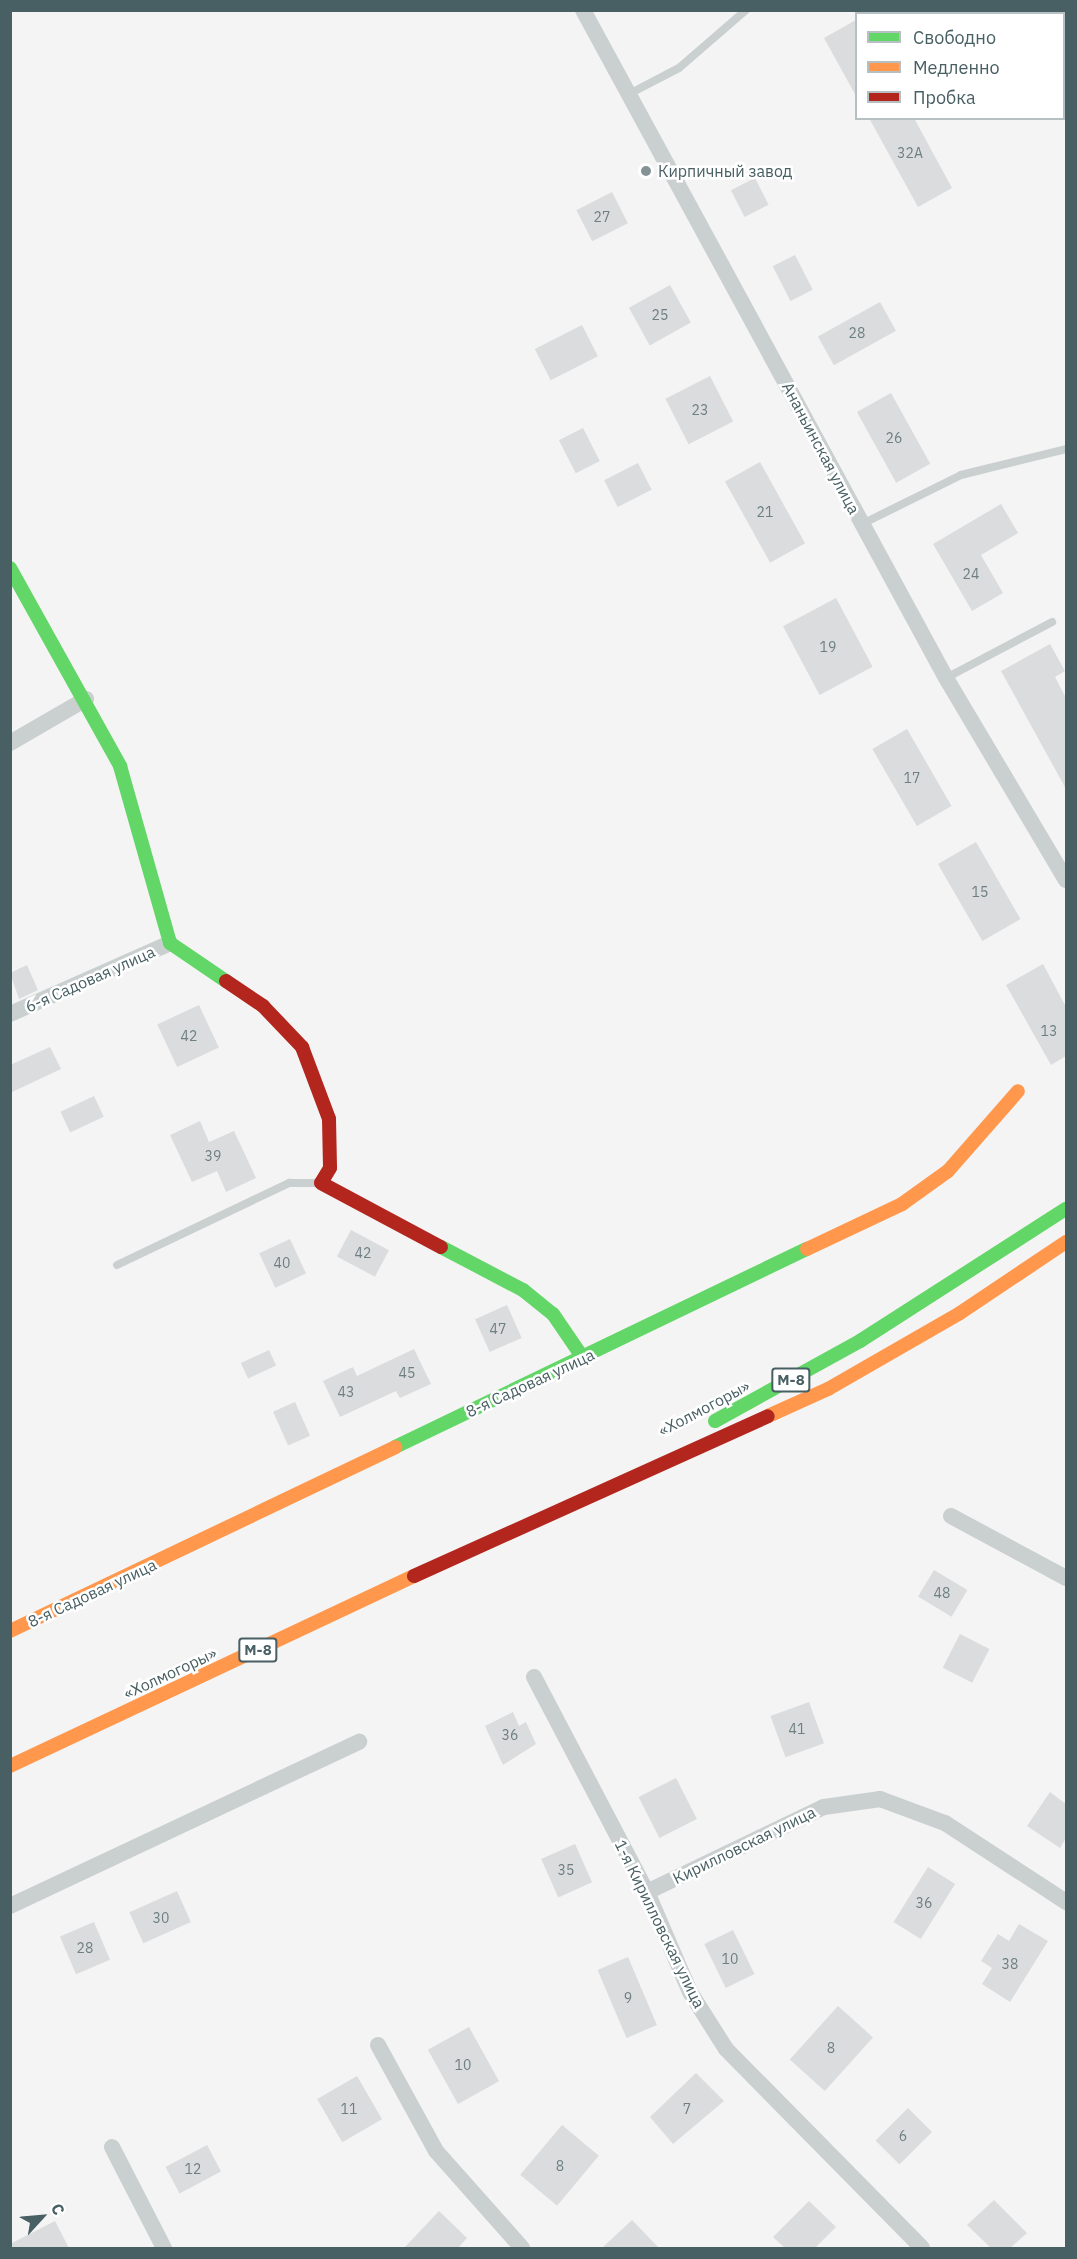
<!DOCTYPE html>
<meta charset="utf-8">
<style>
body{margin:0}
#map{position:relative;width:1077px;height:2259px;overflow:hidden;background:#f4f4f4;font-family:"IBM Plex Sans",sans-serif}
div>[style]{position:absolute}
.building>*{inset:0;background:#dbdcde;transform-origin:0 0}
.lane>*{height:8px;margin:-4px;padding:0 4px;transform-origin:4px;border-radius:4px;background:#cacfd0}
.street>*{height:16px;margin:-8px;padding:0 8px;transform-origin:8px;border-radius:8px;background:#cacfd0}
.fast>*{height:14px;margin:-7px;padding:0 7px;transform-origin:7px;border-radius:7px;background:#63d668}
.slow>*{height:14px;margin:-7px;padding:0 7px;transform-origin:7px;border-radius:7px;background:#ff974d}
.jam>*{height:14px;margin:-7px;padding:0 7px;transform-origin:7px;border-radius:7px;background:#b3261e}
.dots>*{width:16px;height:16px;translate:-50% -50%;box-sizing:border-box;border:3px solid #fff;border-radius:50%}
span{translate:-50% -50%;white-space:nowrap;text-align:center;line-height:1.15;-webkit-text-stroke:5px #fff;paint-order:stroke}
.number-label{font-size:14px;color:#6e7f82}
.number-label span{-webkit-text-stroke-width:0}
.shield-label span{padding:2px 4px;background:#fff;border:2px solid;border-radius:4px;-webkit-text-stroke-width:0}
.shield-label{font-size:15px;color:#485f63;font-weight:700}
.poi-label{font-size:16px;color:#485f63}
.left{translate:0 -50%;text-align:left}
.street-label{font-size:16px;color:#485f63}
.frame{position:absolute;inset:0;border:12px solid #485f63;pointer-events:none}
.legend{position:absolute;left:855px;top:12px;width:210px;height:108px;box-sizing:border-box;background:#fff;border:2px solid #b6bfc1;margin:0;padding:8px 10px;list-style:none;font-size:18px;color:#485f63}
.legend li{display:flex;align-items:center;gap:12px;height:30px}
.legend b{width:30px;border:2px solid #b6bfc1}
.north{position:absolute;left:12px;top:2187px;width:60px;height:60px;-webkit-text-stroke:4px #fff;paint-order:stroke;rotate:64deg;font-size:16px;font-weight:700;line-height:24px;text-align:center;color:#485f63}
.north::after{content:'';display:block;margin:auto;width:21px;height:27px;background:#485f63;clip-path:polygon(50% 0,100% 100%,50% 72%,0 100%)}
</style>
<div id="map">
<div class="building">
<div style="clip-path:polygon(856px 20px,856px 96px,824px 38px)"></div>
<div style="clip-path:polygon(869px 118px,914px 118px,952px 188px,918px 207px)"></div>
<div style="left:755px;top:178px;width:30px;height:27px;rotate:63deg"></div>
<div style="left:612px;top:192px;width:35px;height:40px;rotate:63deg"></div>
<div style="left:795px;top:255px;width:39px;height:25px;rotate:63deg"></div>
<div style="left:670px;top:285px;width:43px;height:47px;rotate:61deg"></div>
<div style="left:880px;top:302px;width:33px;height:71px;rotate:61deg"></div>
<div style="left:582px;top:325px;width:35px;height:53px;rotate:63deg"></div>
<div style="left:710px;top:376px;width:51px;height:50px;rotate:63deg"></div>
<div style="left:891px;top:393px;width:81px;height:39px;rotate:61deg"></div>
<div style="left:583px;top:428px;width:37px;height:27px;rotate:63deg"></div>
<div style="left:760px;top:462px;width:93px;height:40px;rotate:61deg"></div>
<div style="left:638px;top:463px;width:30px;height:38px;rotate:63deg"></div>
<div style="clip-path:polygon(1001px 504px,1018px 533px,981px 555px,1003px 593px,972px 611px,933px 544px)"></div>
<div style="left:836px;top:598px;width:78px;height:60px;rotate:62deg"></div>
<div style="clip-path:polygon(1050px 644px,1065px 671px,1055px 677px,1066px 698px,1066px 789px,1001px 671px)"></div>
<div style="left:907px;top:729px;width:89px;height:40px;rotate:60deg"></div>
<div style="left:976px;top:842px;width:89px;height:44px;rotate:60deg"></div>
<div style="clip-path:polygon(1043px 964px,1066px 1007px,1066px 1056px,1051px 1065px,1006px 985px)"></div>
<div style="clip-path:polygon(27px 965px,38px 990px,19px 999px,10px 973px)"></div>
<div style="left:199px;top:1005px;width:47px;height:46px;rotate:65deg"></div>
<div style="clip-path:polygon(50px 1047px,61px 1069px,10px 1093px,10px 1065px)"></div>
<div style="left:94px;top:1096px;width:23px;height:37px;rotate:65deg"></div>
<div style="clip-path:polygon(200px 1121px,209px 1142px,234px 1131px,256px 1178px,226px 1192px,217px 1171px,192px 1182px,170px 1135px)"></div>
<div style="left:351px;top:1230px;width:43px;height:30px;rotate:28deg"></div>
<div style="left:290px;top:1239px;width:38px;height:34px;rotate:65deg"></div>
<div style="left:507px;top:1305px;width:36px;height:35px;rotate:66deg"></div>
<div style="clip-path:polygon(414px 1349px,431px 1384px,400px 1398px,396px 1391px,340px 1417px,323px 1381px,353px 1367px,357px 1376px)"></div>
<div style="left:269px;top:1350px;width:17px;height:31px;rotate:65deg"></div>
<div style="left:295px;top:1402px;width:37px;height:24px;rotate:66deg"></div>
<div style="left:934px;top:1570px;width:39px;height:31px;rotate:31deg"></div>
<div style="left:960px;top:1634px;width:33px;height:38px;rotate:27deg"></div>
<div style="left:809px;top:1702px;width:44px;height:41px;rotate:70deg"></div>
<div style="clip-path:polygon(513px 1712px,519px 1726px,526px 1722px,536px 1744px,503px 1765px,485px 1726px)"></div>
<div style="left:676px;top:1778px;width:46px;height:42px;rotate:63deg"></div>
<div style="clip-path:polygon(1050px 1792px,1066px 1804px,1066px 1838px,1060px 1848px,1027px 1826px)"></div>
<div style="left:575px;top:1844px;width:42px;height:37px;rotate:66deg"></div>
<div style="left:928px;top:1867px;width:32px;height:65px;rotate:32deg"></div>
<div style="left:177px;top:1891px;width:34px;height:52px;rotate:66deg"></div>
<div style="left:94px;top:1922px;width:41px;height:37px;rotate:67deg"></div>
<div style="clip-path:polygon(1019px 1924px,1048px 1941px,1010px 2002px,982px 1984px,992px 1968px,981px 1961px,998px 1934px,1009px 1941px)"></div>
<div style="left:733px;top:1930px;width:49px;height:32px;rotate:64deg"></div>
<div style="left:628px;top:1957px;width:74px;height:33px;rotate:67deg"></div>
<div style="left:838px;top:2006px;width:47px;height:72px;rotate:42deg"></div>
<div style="left:469px;top:2027px;width:62px;height:47px;rotate:61deg"></div>
<div style="clip-path:polygon(696px 2073px,724px 2101px,673px 2144px,650px 2117px)"></div>
<div style="left:357px;top:2076px;width:50px;height:46px;rotate:60deg"></div>
<div style="left:908px;top:2108px;width:34px;height:46px;rotate:45deg"></div>
<div style="left:562px;top:2125px;width:48px;height:65px;rotate:40deg"></div>
<div style="left:207px;top:2145px;width:30px;height:47px;rotate:62deg"></div>
<div style="clip-path:polygon(994px 2200px,1027px 2233px,1010px 2248px,991px 2248px,967px 2225px)"></div>
<div style="clip-path:polygon(809px 2201px,836px 2227px,815px 2248px,785px 2248px,773px 2237px)"></div>
<div style="clip-path:polygon(439px 2211px,467px 2238px,458px 2248px,404px 2248px)"></div>
<div style="clip-path:polygon(632px 2220px,659px 2248px,602px 2248px)"></div>
<div style="clip-path:polygon(55px 2221px,69px 2248px,10px 2248px,10px 2244px)"></div>
</div>
<div class="lane">
<div style="left:629px;top:94px;width:56px;rotate:-27.5deg"></div>
<div style="left:679px;top:68px;width:89px;rotate:-40.9deg"></div>
<div style="left:862px;top:524px;width:110px;rotate:-26.3deg"></div>
<div style="left:961px;top:475px;width:108px;rotate:-13.9deg"></div>
<div style="left:946px;top:678px;width:120px;rotate:-27.8deg"></div>
<div style="left:117px;top:1265px;width:191px;rotate:-25.5deg"></div>
<div style="left:289px;top:1183px;width:32px"></div>
</div>
<div class="street">
<div style="left:583px;top:10px;width:760px;rotate:61.48deg"></div>
<div style="left:946px;top:678px;width:235px;rotate:59.3deg"></div>
<div style="left:10px;top:743px;width:88px;rotate:-30.1deg"></div>
<div style="left:10px;top:1014px;width:175px;rotate:-23.9deg"></div>
<div style="left:951px;top:1516px;width:131px;rotate:28.3deg"></div>
<div style="left:534px;top:1677px;width:243px;rotate:62.3deg"></div>
<div style="left:647px;top:1892px;width:109px;rotate:66.7deg"></div>
<div style="left:690px;top:1992px;width:67px;rotate:57.7deg"></div>
<div style="left:726px;top:2049px;width:279px;rotate:45.4deg"></div>
<div style="left:647px;top:1892px;width:196px;rotate:-25.7deg"></div>
<div style="left:824px;top:1807px;width:57px;rotate:-8.1deg"></div>
<div style="left:880px;top:1799px;width:69px;rotate:20.3deg"></div>
<div style="left:945px;top:1823px;width:145px;rotate:33.1deg"></div>
<div style="left:10px;top:1906px;width:386px;rotate:-25.2deg"></div>
<div style="left:378px;top:2045px;width:121px;rotate:61.3deg"></div>
<div style="left:436px;top:2151px;width:130px;rotate:48.4deg"></div>
<div style="left:112px;top:2147px;width:114px;rotate:62.8deg"></div>
</div>
<div class="fast">
<div style="left:10px;top:568px;width:227px;rotate:60.9deg"></div>
<div style="left:120px;top:766px;width:184px;rotate:74.2deg"></div>
<div style="left:170px;top:943px;width:68px;rotate:34.2deg"></div>
<div style="left:441px;top:1247px;width:93px;rotate:27.7deg"></div>
<div style="left:523px;top:1290px;width:38px;rotate:39deg"></div>
<div style="left:553px;top:1314px;width:53px;rotate:55.7deg"></div>
<div style="left:715px;top:1421px;width:166px;rotate:-28.9deg"></div>
<div style="left:860px;top:1341px;width:245px;rotate:-32.7deg"></div>
<div style="left:395px;top:1447px;width:457px;rotate:-25.7deg"></div>
</div>
<div class="slow">
<div style="left:807px;top:1249px;width:105px;rotate:-25.3deg"></div>
<div style="left:902px;top:1204px;width:57px;rotate:-35.7deg"></div>
<div style="left:948px;top:1171px;width:106px;rotate:-48.8deg"></div>
<div style="left:768px;top:1416px;width:66px;rotate:-24.2deg"></div>
<div style="left:828px;top:1389px;width:152px;rotate:-29.9deg"></div>
<div style="left:960px;top:1313px;width:128px;rotate:-33.8deg"></div>
<div style="left:10px;top:1631px;width:427px;rotate:-25.5deg"></div>
<div style="left:10px;top:1766px;width:446px;rotate:-25.2deg"></div>
</div>
<div class="jam">
<div style="left:226px;top:981px;width:45px;rotate:34deg"></div>
<div style="left:263px;top:1006px;width:57px;rotate:46.4deg"></div>
<div style="left:302px;top:1047px;width:77px;rotate:69.4deg"></div>
<div style="left:329px;top:1119px;width:49px;rotate:88.8deg"></div>
<div style="left:330px;top:1168px;width:17px;rotate:121deg"></div>
<div style="left:321px;top:1183px;width:136px;rotate:28.1deg"></div>
<div style="left:414px;top:1576px;width:388px;rotate:-24.3deg"></div>
</div>
<div class="dots">
<div style="left:646px;top:171px;background:#849396"></div>
</div>
<div class="number-label">
<span style="left:910px;top:153px">32А</span>
<span style="left:602px;top:217px">27</span>
<span style="left:660px;top:315px">25</span>
<span style="left:857px;top:333px">28</span>
<span style="left:700px;top:410px">23</span>
<span style="left:894px;top:438px">26</span>
<span style="left:765px;top:512px">21</span>
<span style="left:971px;top:574px">24</span>
<span style="left:828px;top:647px">19</span>
<span style="left:912px;top:778px">17</span>
<span style="left:980px;top:892px">15</span>
<span style="left:1049px;top:1031px">13</span>
<span style="left:189px;top:1036px">42</span>
<span style="left:213px;top:1156px">39</span>
<span style="left:363px;top:1253px">42</span>
<span style="left:282px;top:1263px">40</span>
<span style="left:498px;top:1329px">47</span>
<span style="left:407px;top:1373px">45</span>
<span style="left:346px;top:1392px">43</span>
<span style="left:942px;top:1593px">48</span>
<span style="left:797px;top:1729px">41</span>
<span style="left:510px;top:1735px">36</span>
<span style="left:566px;top:1870px">35</span>
<span style="left:924px;top:1903px">36</span>
<span style="left:161px;top:1918px">30</span>
<span style="left:85px;top:1948px">28</span>
<span style="left:730px;top:1959px">10</span>
<span style="left:1010px;top:1964px">38</span>
<span style="left:628px;top:1998px">9</span>
<span style="left:831px;top:2048px">8</span>
<span style="left:463px;top:2065px">10</span>
<span style="left:349px;top:2109px">11</span>
<span style="left:687px;top:2109px">7</span>
<span style="left:903px;top:2136px">6</span>
<span style="left:560px;top:2166px">8</span>
<span style="left:193px;top:2169px">12</span>
</div>
<div class="shield-label">
<span style="left:791px;top:1380px">М-8</span>
<span style="left:258px;top:1650px">М-8</span>
</div>
<div class="poi-label">
<span class="left" style="left:658px;top:171px">Кирпичный завод</span>
</div>
<div class="street-label">
<span style="left:821px;top:448px;rotate:62deg">Ананьинская улица</span>
<span style="left:90px;top:979px;rotate:-24deg">6-я Садовая улица</span>
<span style="left:530px;top:1383px;rotate:-25deg">8-я Садовая улица</span>
<span style="left:704px;top:1408px;rotate:-28deg">«Холмогоры»</span>
<span style="left:92px;top:1593px;rotate:-25deg">8-я Садовая улица</span>
<span style="left:170px;top:1673px;rotate:-25deg">«Холмогоры»</span>
<span style="left:744px;top:1845px;rotate:-26deg">Кирилловская улица</span>
<span style="left:660px;top:1924px;rotate:64deg">1-я Кирилловская улица</span>
</div>
<div class="frame"></div>
<ul class="legend">
<li><b style="height:8px;background:#63d668"></b>Свободно</li>
<li><b style="height:8px;background:#ff974d"></b>Медленно</li>
<li><b style="height:8px;background:#b3261e"></b>Пробка</li>
</ul>
<div class="north">С</div>
</div>
